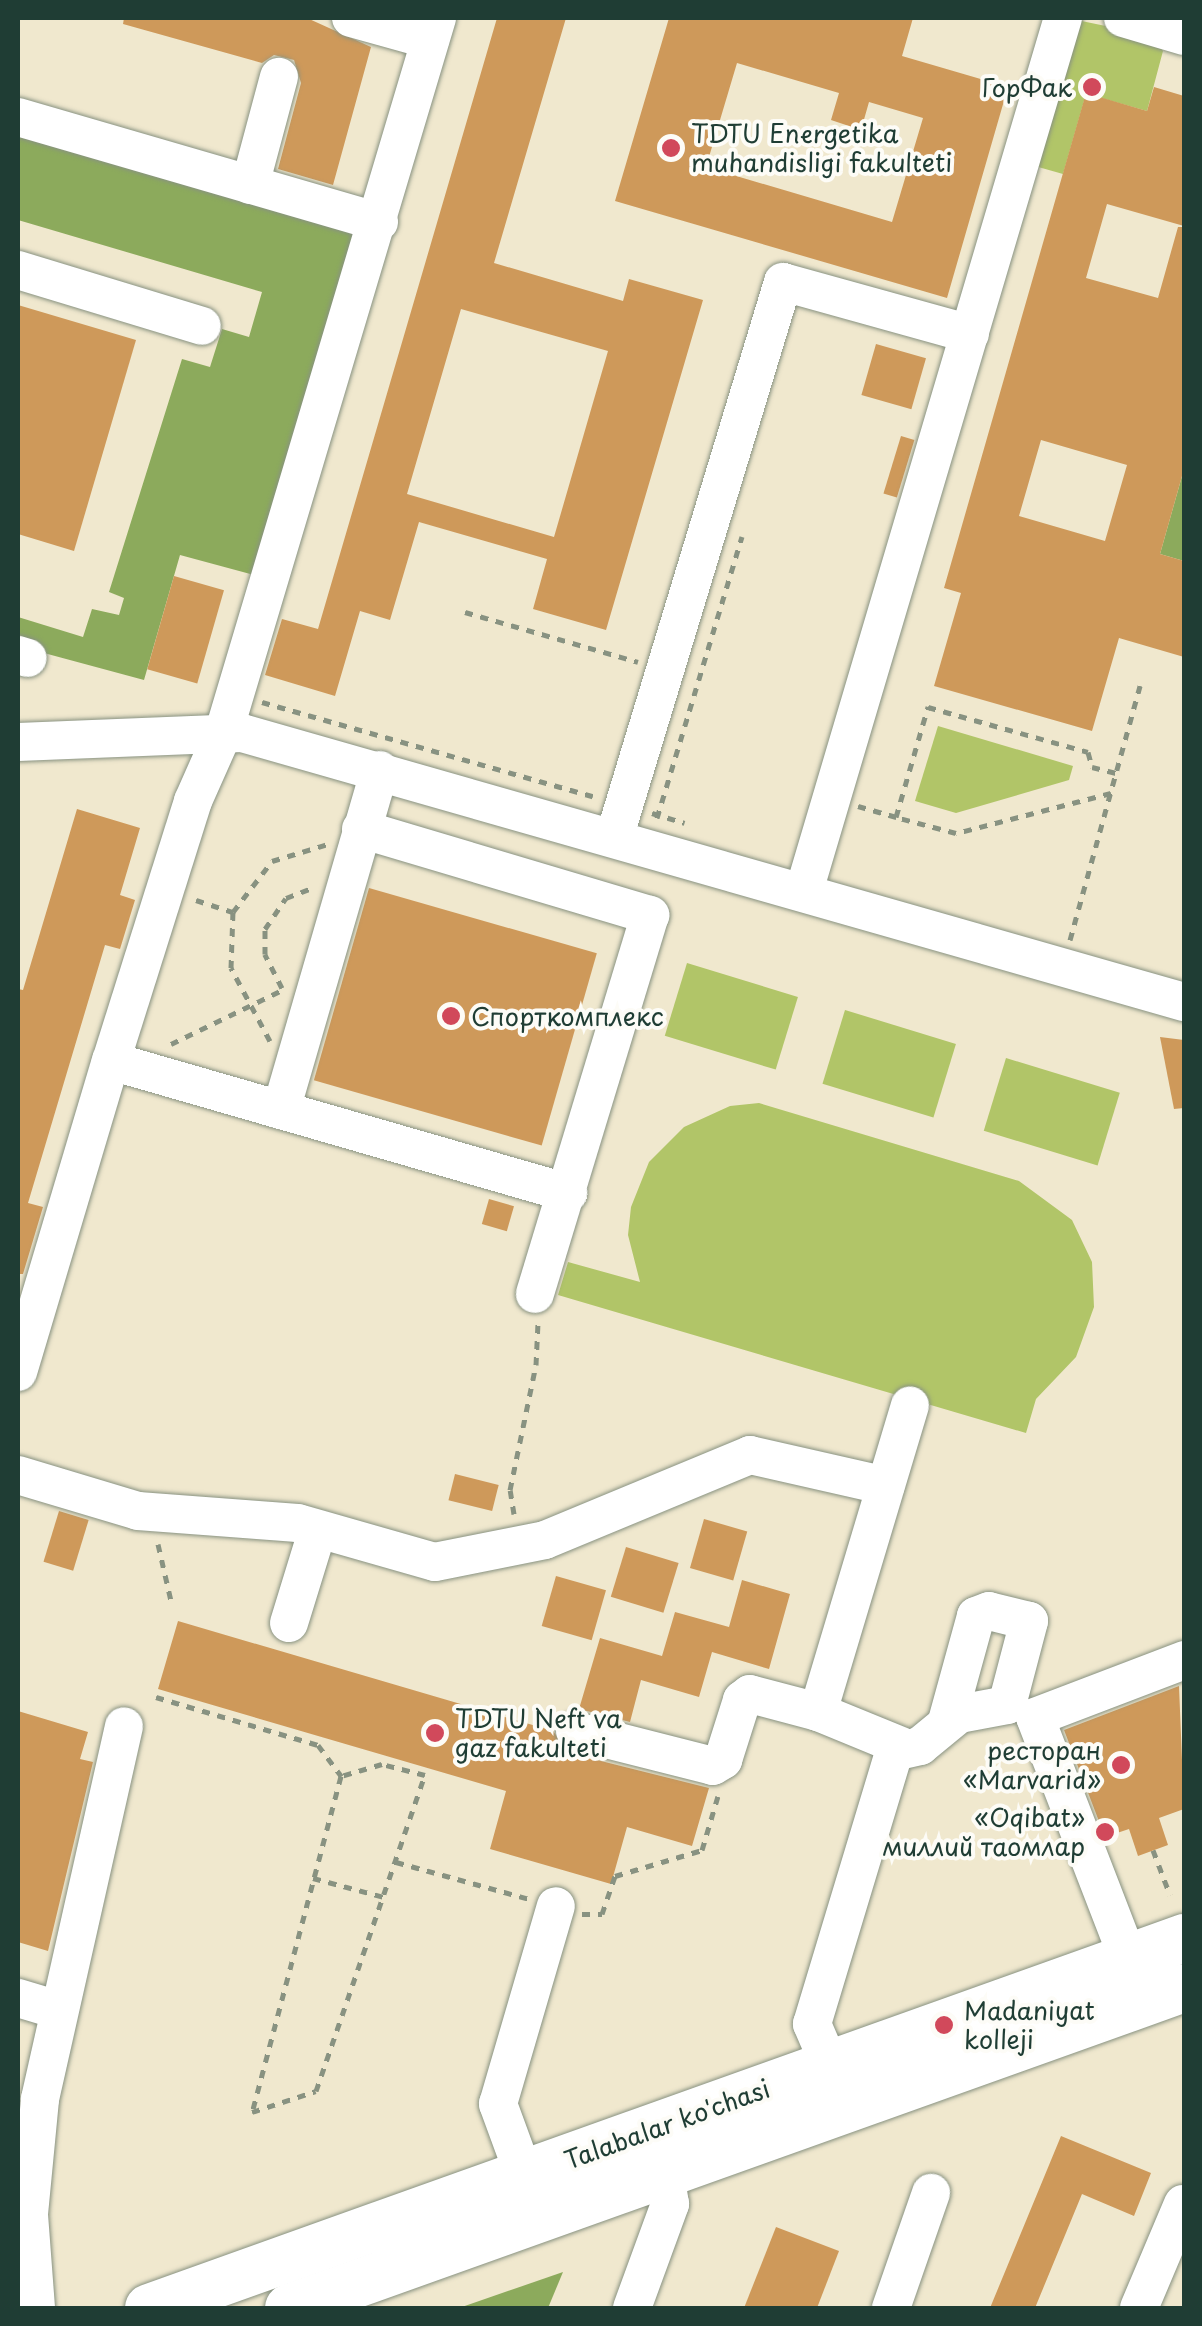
<!DOCTYPE html>
<meta charset="utf-8">
<style>
body{margin:0}
#map{position:relative;width:1202px;height:2326px;overflow:hidden;background:#f0e8ce;font-family:"Playpen Sans",sans-serif}
div>[style]{position:absolute}
.green>*{inset:0;background:#b1c568;transform-origin:0 0}
.forest>*{inset:0;background:#8caa5c}
.building>*{inset:0;background:#ce995a;transform-origin:0 0}
.path>*{height:5px;margin-top:-2.5px;transform-origin:0;background:repeating-linear-gradient(90deg,#889281 0 8px,transparent 0 16px)}
.roads{filter:drop-shadow(0 0 2px #889281) drop-shadow(0 0 2px #889281)}
.minor>*{height:38px;margin:-19px;padding:0 19px;transform-origin:19px;border-radius:19px;background:#fff}
.major>*{height:48px;margin:-24px;padding:0 24px;transform-origin:24px;border-radius:24px;background:#fff}
.dots>*{width:28px;height:28px;translate:-50% -50%;box-sizing:border-box;border:5px solid #fdfcf7;border-radius:50%}
span{translate:-50% -50%;white-space:nowrap;text-align:center;line-height:1.15;-webkit-text-stroke:8px #fdfcf7;paint-order:stroke}
.poi-label{font-size:25px;color:#1f3d34}
.right{translate:-100% -50%;text-align:right}
.left{translate:0 -50%;text-align:left}
.street-label{font-size:25px;color:#1f3d34}
.frame{position:absolute;inset:0;border:20px solid #1f3d34;pointer-events:none}
</style>
<div id="map">
<div class="green">
<div style="clip-path:polygon(1067px 18px,1154px 36px,1163px 51px,1147px 111px,1094px 96px,1097px 82px,1090px 80px,1063px 174px,1024px 163px)"></div>
<div style="clip-path:polygon(938px 726px,1073px 766px,1069px 780px,956px 813px,915px 801px)"></div>
<div style="left:687px;top:963px;width:116px;height:76px;rotate:17deg"></div>
<div style="left:845px;top:1010px;width:116px;height:77px;rotate:17deg"></div>
<div style="left:1006px;top:1058px;width:119px;height:76px;rotate:17deg"></div>
<div style="clip-path:polygon(759px 1103px,1019px 1181px,1072px 1220px,1092px 1262px,1094px 1307px,1076px 1357px,1036px 1399px,1026px 1433px,558px 1295px,568px 1262px,640px 1282px,628px 1235px,631px 1207px,649px 1162px,684px 1127px,730px 1106px)"></div>
</div>
<div class="forest">
<div style="clip-path:polygon(18px 131px,357px 233px,254px 575px,180px 555px,144px 680px,18px 646px,18px 617px,83px 637px,92px 609px,119px 615px,124px 598px,109px 592px,182px 359px,210px 367px,222px 329px,249px 337px,262px 292px,18px 220px)"></div>
<div style="clip-path:polygon(1184px 469px,1184px 561px,1160px 554px)"></div>
<div style="clip-path:polygon(563px 2272px,548px 2308px,459px 2308px)"></div>
</div>
<div class="building">
<div style="clip-path:polygon(124px 18px,307px 18px,371px 47px,333px 185px,278px 169px,301px 83px,294px 60px,274px 55px,262px 63px,123px 24px)"></div>
<div style="clip-path:polygon(evenodd,497px 18px,566px 18px,494px 263px,623px 301px,629px 279px,703px 300px,606px 630px,533px 609px,547px 559px,419px 522px,390px 620px,360px 611px,335px 696px,265px 675px,282px 619px,318px 629px,497px 18px,461px 309px,608px 351px,554px 537px,407px 494px,461px 309px)"></div>
<div style="clip-path:polygon(evenodd,669px 18px,913px 18px,902px 56px,1008px 87px,947px 298px,615px 201px,669px 18px,737px 63px,839px 93px,831px 120px,861px 130px,869px 102px,923px 118px,892px 222px,706px 167px,737px 63px)"></div>
<div style="clip-path:polygon(evenodd,1154px 87px,1184px 96px,1184px 226px,1107px 204px,1086px 278px,1158px 298px,1178px 227px,1184px 227px,1184px 469px,1160px 554px,1184px 561px,1184px 657px,1119px 638px,1092px 731px,934px 686px,961px 593px,944px 588px,1086px 93px,1147px 111px,1154px 87px,1041px 440px,1127px 465px,1105px 541px,1019px 516px,1041px 440px)"></div>
<div style="clip-path:polygon(18px 305px,136px 340px,74px 551px,18px 534px)"></div>
<div style="left:876px;top:344px;width:52px;height:53px;rotate:16deg"></div>
<div style="left:901px;top:436px;width:14px;height:60px;rotate:17deg"></div>
<div style="left:174px;top:576px;width:52px;height:97px;rotate:16deg"></div>
<div style="clip-path:polygon(77px 809px,140px 828px,120px 895px,135px 900px,120px 949px,105px 945px,28px 1203px,43px 1207px,23px 1274px,18px 1274px,18px 989px,23px 990px)"></div>
<div style="left:369px;top:888px;width:237px;height:200px;rotate:16deg"></div>
<div style="clip-path:polygon(1160px 1037px,1184px 1040px,1184px 1108px,1174px 1109px)"></div>
<div style="left:489px;top:1199px;width:26px;height:26px;rotate:16deg"></div>
<div style="left:455px;top:1474px;width:45px;height:27px;rotate:14deg"></div>
<div style="left:59px;top:1511px;width:31px;height:53px;rotate:17deg"></div>
<div style="left:704px;top:1519px;width:45px;height:51px;rotate:16deg"></div>
<div style="left:626px;top:1547px;width:55px;height:52px;rotate:17deg"></div>
<div style="left:556px;top:1576px;width:52px;height:52px;rotate:16deg"></div>
<div style="clip-path:polygon(742px 1580px,790px 1594px,769px 1669px,712px 1652px,699px 1697px,641px 1680px,630px 1722px,579px 1709px,600px 1638px,662px 1656px,675px 1612px,729px 1627px)"></div>
<div style="clip-path:polygon(178px 1621px,553px 1731px,569px 1753px,709px 1788px,692px 1846px,627px 1827px,611px 1884px,490px 1849px,506px 1791px,158px 1689px)"></div>
<div style="clip-path:polygon(1179px 1686px,1184px 1809px,1159px 1818px,1168px 1845px,1138px 1856px,1129px 1829px,1105px 1837px,1064px 1730px)"></div>
<div style="clip-path:polygon(18px 1711px,88px 1732px,80px 1759px,93px 1762px,48px 1951px,18px 1942px)"></div>
<div style="clip-path:polygon(1061px 2136px,1151px 2173px,1134px 2216px,1082px 2194px,1035px 2308px,990px 2308px)"></div>
<div style="clip-path:polygon(776px 2227px,839px 2251px,817px 2308px,744px 2308px)"></div>
</div>
<div class="path">
<div style="left:465px;top:612px;width:180px;rotate:16.1deg"></div>
<div style="left:262px;top:702px;width:344px;rotate:15.9deg"></div>
<div style="left:1111px;top:793px;width:160px;rotate:165.5deg"></div>
<div style="left:956px;top:833px;width:62px;rotate:-165.1deg"></div>
<div style="left:896px;top:817px;width:115px;rotate:-73.8deg"></div>
<div style="left:928px;top:707px;width:166px;rotate:15.7deg"></div>
<div style="left:1088px;top:752px;width:16px;rotate:75deg"></div>
<div style="left:1092px;top:767px;width:25px;rotate:14deg"></div>
<div style="left:858px;top:806px;width:40px;rotate:16deg"></div>
<div style="left:652px;top:813px;width:34px;rotate:17deg"></div>
<div style="left:657px;top:818px;width:294px;rotate:-73.2deg"></div>
<div style="left:196px;top:900px;width:39px;rotate:18deg"></div>
<div style="left:1070px;top:940px;width:264px;rotate:-74.6deg"></div>
<div style="left:282px;top:988px;width:38px;rotate:-117deg"></div>
<div style="left:265px;top:954px;width:25px;rotate:-90deg"></div>
<div style="left:265px;top:929px;width:37px;rotate:-56deg"></div>
<div style="left:286px;top:898px;width:31px;rotate:-21deg"></div>
<div style="left:270px;top:1041px;width:83px;rotate:-118.1deg"></div>
<div style="left:231px;top:968px;width:56px;rotate:-88deg"></div>
<div style="left:233px;top:912px;width:64px;rotate:-52.6deg"></div>
<div style="left:272px;top:861px;width:59px;rotate:-16.9deg"></div>
<div style="left:171px;top:1044px;width:123px;rotate:-25.9deg"></div>
<div style="left:514px;top:1514px;width:24px;rotate:-99deg"></div>
<div style="left:510px;top:1490px;width:128px;rotate:-78.3deg"></div>
<div style="left:536px;top:1365px;width:42px;rotate:-87.3deg"></div>
<div style="left:158px;top:1544px;width:63px;rotate:77.1deg"></div>
<div style="left:156px;top:1697px;width:169px;rotate:16.5deg"></div>
<div style="left:318px;top:1745px;width:39px;rotate:53deg"></div>
<div style="left:341px;top:1776px;width:348px;rotate:104.8deg"></div>
<div style="left:252px;top:2112px;width:67px;rotate:-18.2deg"></div>
<div style="left:316px;top:2091px;width:334px;rotate:-71deg"></div>
<div style="left:425px;top:1775px;width:44px;rotate:-165.7deg"></div>
<div style="left:382px;top:1764px;width:43px;rotate:163.7deg"></div>
<div style="left:1153px;top:1850px;width:48px;rotate:69.3deg"></div>
<div style="left:396px;top:1862px;width:138px;rotate:15.5deg"></div>
<div style="left:313px;top:1878px;width:73px;rotate:15deg"></div>
<div style="left:582px;top:1914px;width:20px"></div>
<div style="left:602px;top:1914px;width:40px;rotate:-71.1deg"></div>
<div style="left:615px;top:1876px;width:91px;rotate:-16.6deg"></div>
<div style="left:702px;top:1850px;width:56px;rotate:-73.5deg"></div>
</div>
<div class="roads">
<div class="minor">
<div style="left:351px;top:18px;width:82px;rotate:15.6deg"></div>
<div style="left:437px;top:18px;width:744px;rotate:106.63deg"></div>
<div style="left:224px;top:731px;width:77px;rotate:113.9deg"></div>
<div style="left:193px;top:801px;width:273px;rotate:107.5deg"></div>
<div style="left:111px;top:1061px;width:476px;rotate:16.1deg"></div>
<div style="left:1123px;top:18px;width:64px;rotate:16.4deg"></div>
<div style="left:18px;top:117px;width:376px;rotate:16.2deg"></div>
<div style="left:250px;top:185px;width:112px;rotate:-75deg"></div>
<div style="left:18px;top:270px;width:192px;rotate:16.9deg"></div>
<div style="left:18px;top:655px;width:10px;rotate:17deg"></div>
<div style="left:18px;top:742px;width:224px;rotate:-2.3deg"></div>
<div style="left:242px;top:733px;width:980px;rotate:15.94deg"></div>
<div style="left:361px;top:829px;width:302px;rotate:16.6deg"></div>
<div style="left:650px;top:915px;width:396px;rotate:106.9deg"></div>
<div style="left:615px;top:835px;width:578px;rotate:-73.1deg"></div>
<div style="left:783px;top:282px;width:194px;rotate:15.5deg"></div>
<div style="left:804px;top:891px;width:911px;rotate:-73.48deg"></div>
<div style="left:281px;top:1110px;width:354px;rotate:-73.8deg"></div>
<div style="left:18px;top:1372px;width:325px;rotate:-73.4deg"></div>
<div style="left:18px;top:1475px;width:125px;rotate:16.7deg"></div>
<div style="left:138px;top:1511px;width:160px;rotate:4.3deg"></div>
<div style="left:298px;top:1523px;width:142px;rotate:15.9deg"></div>
<div style="left:435px;top:1562px;width:112px;rotate:-11.3deg"></div>
<div style="left:545px;top:1540px;width:222px;rotate:-22.5deg"></div>
<div style="left:750px;top:1455px;width:139px;rotate:12.8deg"></div>
<div style="left:289px;top:1623px;width:98px;rotate:-72.9deg"></div>
<div style="left:818px;top:1712px;width:320px;rotate:-73.3deg"></div>
<div style="left:575px;top:1731px;width:142px;rotate:14.2deg"></div>
<div style="left:713px;top:1766px;width:12px;rotate:-31deg"></div>
<div style="left:723px;top:1760px;width:63px;rotate:-72.4deg"></div>
<div style="left:742px;top:1700px;width:10px;rotate:-37deg"></div>
<div style="left:750px;top:1694px;width:70px;rotate:14.8deg"></div>
<div style="left:818px;top:1712px;width:90px;rotate:22.3deg"></div>
<div style="left:1128px;top:1958px;width:258px;rotate:-111.1deg"></div>
<div style="left:1035px;top:1717px;width:160px;rotate:-20.9deg"></div>
<div style="left:18px;top:1998px;width:42px;rotate:16.7deg"></div>
<div style="left:830px;top:2066px;width:46px;rotate:-113.2deg"></div>
<div style="left:812px;top:2024px;width:284px;rotate:-73.2deg"></div>
<div style="left:894px;top:1752px;width:27px;rotate:-13deg"></div>
<div style="left:920px;top:1746px;width:50px;rotate:-39.4deg"></div>
<div style="left:959px;top:1714px;width:49px;rotate:-10.6deg"></div>
<div style="left:1007px;top:1705px;width:87px;rotate:-75.3deg"></div>
<div style="left:1029px;top:1621px;width:41px;rotate:-166deg"></div>
<div style="left:989px;top:1611px;width:14px;rotate:159deg"></div>
<div style="left:976px;top:1616px;width:109px;rotate:105.4deg"></div>
<div style="left:524px;top:2175px;width:76px;rotate:-110.1deg"></div>
<div style="left:498px;top:2104px;width:206px;rotate:-73.7deg"></div>
<div style="left:36px;top:2308px;width:94px;rotate:-94.3deg"></div>
<div style="left:29px;top:2214px;width:116px;rotate:-84.5deg"></div>
<div style="left:40px;top:2099px;width:382px;rotate:-77.3deg"></div>
<div style="left:632px;top:2308px;width:111px;rotate:-69.9deg"></div>
<div style="left:670px;top:2204px;width:56px;rotate:-99.3deg"></div>
<div style="left:891px;top:2308px;width:122px;rotate:-70.8deg"></div>
<div style="left:1139px;top:2308px;width:113px;rotate:-67.1deg"></div>
</div>
<div class="major">
<div style="left:149px;top:2308px;width:1099px;rotate:-19.67deg"></div>
<div style="left:289px;top:2308px;width:950px;rotate:-19.67deg"></div>
</div>
</div>
<div class="dots">
<div style="left:1092px;top:87px;background:#d1495b"></div>
<div style="left:671px;top:148px;background:#d1495b"></div>
<div style="left:451px;top:1016px;background:#d1495b"></div>
<div style="left:435px;top:1733px;background:#d1495b"></div>
<div style="left:1121px;top:1765px;background:#d1495b"></div>
<div style="left:1105px;top:1832px;background:#d1495b"></div>
<div style="left:944px;top:2025px;background:#d1495b"></div>
</div>
<div class="poi-label">
<span class="right" style="left:1072px;top:87px">ГорФак</span>
<span class="left" style="left:691px;top:148px">TDTU Energetika<br>muhandisligi fakulteti</span>
<span class="left" style="left:471px;top:1016px">Спорткомплекс</span>
<span class="left" style="left:455px;top:1733px">TDTU Neft va<br>gaz fakulteti</span>
<span class="right" style="left:1101px;top:1765px">ресторан<br>«Marvarid»</span>
<span class="right" style="left:1085px;top:1832px">«Oqibat»<br>миллий таомлар</span>
<span class="left" style="left:964px;top:2025px">Madaniyat<br>kolleji</span>
</div>
<div class="street-label">
<span style="left:667px;top:2124px;rotate:-20deg">Talabalar ko'chasi</span>
</div>
<div class="frame"></div>
</div>
